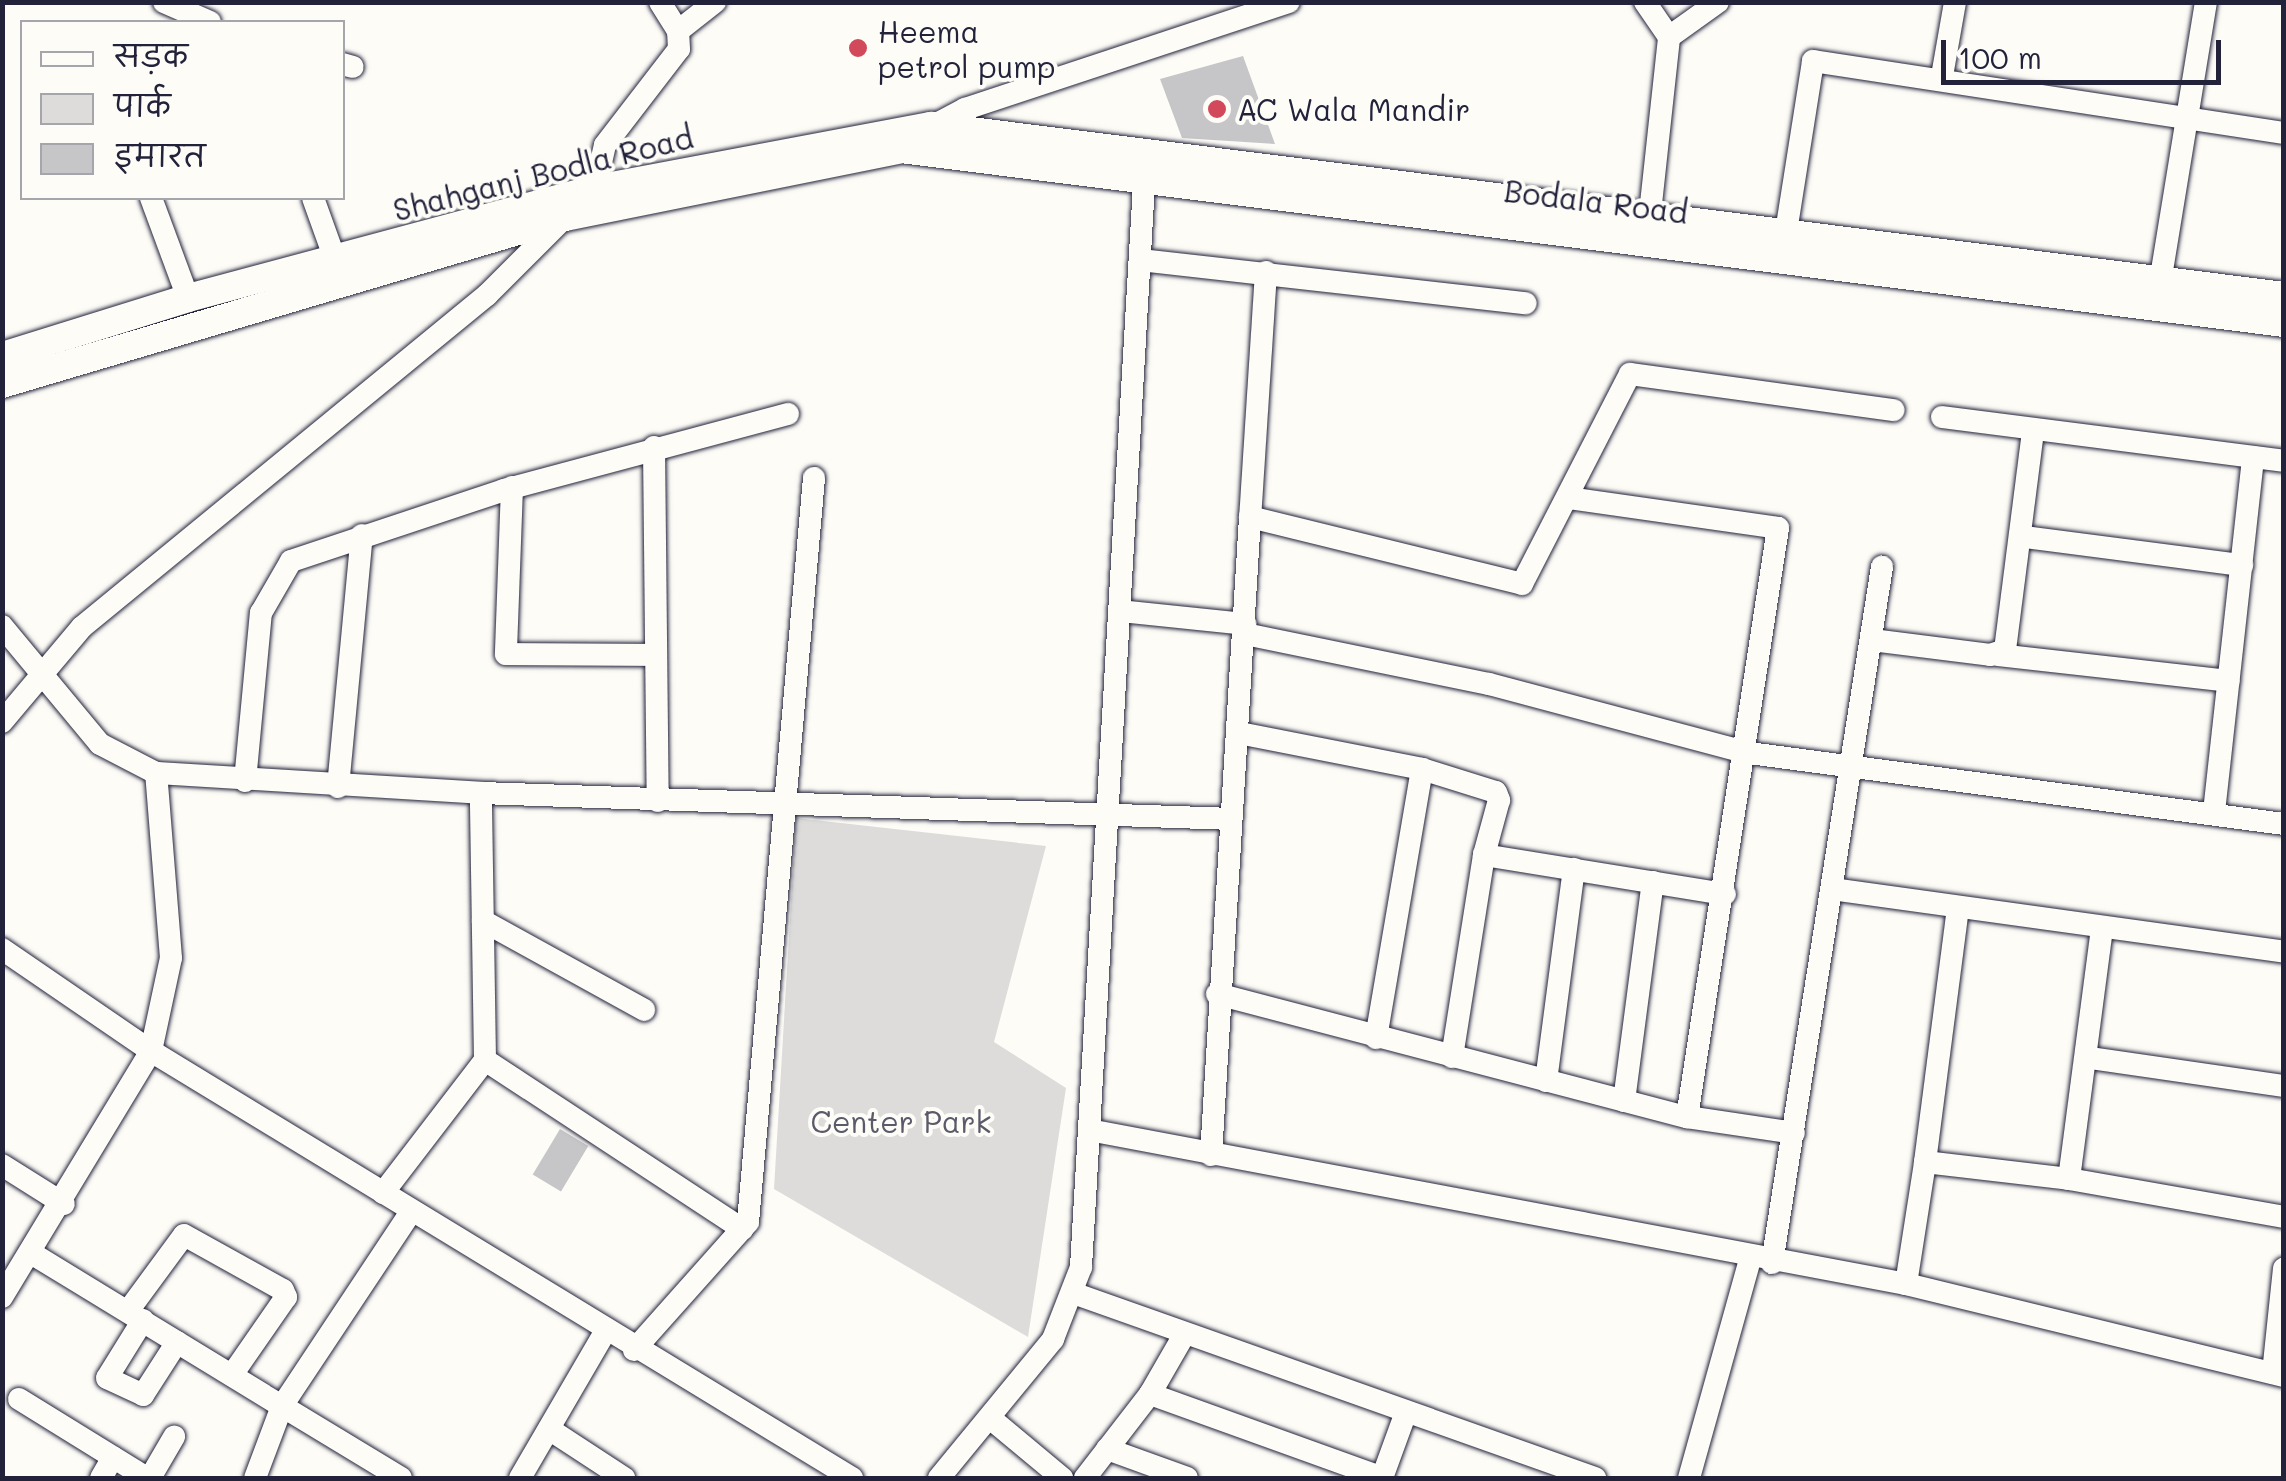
<!DOCTYPE html>
<meta charset="utf-8">
<style>
body{margin:0}
#map{position:relative;width:2286px;height:1481px;overflow:hidden;background:#fdfcf7;font-family:Mali,"Playpen Sans Deva",sans-serif}
div>[style]{position:absolute}
.green>*{inset:0;background:#dddcdb}
.building>*{inset:0;background:#c6c6c8;transform-origin:0 0}
.roads{filter:drop-shadow(0 0 2px #22223b) drop-shadow(0 0 2px #22223b)}
.minor>*{height:22px;margin:-11px;padding:0 11px;transform-origin:11px;border-radius:11px;background:#fdfcf7}
.major>*{height:28px;margin:-14px;padding:0 14px;transform-origin:14px;border-radius:14px;background:#fdfcf7}
.dots>*{width:28px;height:28px;translate:-50% -50%;box-sizing:border-box;border:5px solid #fdfcf7;border-radius:50%}
span{translate:-50% -50%;white-space:nowrap;text-align:center;line-height:1.15;-webkit-text-stroke:8px #fdfcf7;paint-order:stroke}
.poi-label{font-size:30px;color:#22223b}
.left{translate:0 -50%;text-align:left}
.street-label{font-size:30px;color:#22223b}
.park-label{font-size:30px;color:#5a5a6b}
.frame{position:absolute;inset:0;border:5px solid #22223b;pointer-events:none}
.legend{position:absolute;left:20px;top:20px;width:325px;height:180px;box-sizing:border-box;background:#fdfcf7;border:2px solid #a5a5ac;margin:0;padding:12px 18px;list-style:none;font-size:30px;color:#22223b}
.legend li{display:flex;align-items:center;gap:20px;height:50px}
.legend b{width:50px;border:2px solid #a5a5ac}
.scale{position:absolute;left:1941px;top:40px;width:280px;height:45px;box-sizing:border-box;border:5px solid #22223b;border-top:0;padding-left:12px;font-size:30px;line-height:35px;white-space:nowrap;color:#22223b;-webkit-text-stroke:8px #fdfcf7;paint-order:stroke}
</style>
<div id="map">
<div class="green">
<div style="clip-path:polygon(796px 818px,1046px 846px,994px 1042px,1066px 1088px,1028px 1337px,774px 1189px)"></div>
</div>
<div class="building">
<div style="clip-path:polygon(1243px 56px,1275px 144px,1182px 138px,1160px 79px)"></div>
<div style="left:560px;top:1129px;width:33px;height:53px;rotate:31deg"></div>
</div>
<div class="roads">
<div class="minor">
<div style="left:164px;top:2px;width:50px;rotate:23.5deg"></div>
<div style="left:1645px;top:2px;width:42px;rotate:55.6deg"></div>
<div style="left:678px;top:31px;width:47px;rotate:-38.1deg"></div>
<div style="left:342px;top:64px;width:11px;rotate:15deg"></div>
<div style="left:1942px;top:76px;width:75px;rotate:-80deg"></div>
<div style="left:927px;top:129px;width:43px;rotate:-27.8deg"></div>
<div style="left:965px;top:109px;width:341px;rotate:-18.3deg"></div>
<div style="left:151px;top:198px;width:107px;rotate:69.7deg"></div>
<div style="left:313px;top:198px;width:65px;rotate:70.2deg"></div>
<div style="left:592px;top:202px;width:58px;rotate:-77.2deg"></div>
<div style="left:605px;top:145px;width:121px;rotate:-52.4deg"></div>
<div style="left:679px;top:49px;width:18px;rotate:-93deg"></div>
<div style="left:678px;top:31px;width:34px;rotate:-122deg"></div>
<div style="left:1650px;top:213px;width:177px;rotate:-83.8deg"></div>
<div style="left:1669px;top:37px;width:60px;rotate:-35.5deg"></div>
<div style="left:1786px;top:232px;width:173px;rotate:-81deg"></div>
<div style="left:1813px;top:61px;width:476px;rotate:8.7deg"></div>
<div style="left:1140px;top:260px;width:388px;rotate:6.4deg"></div>
<div style="left:1266px;top:272px;width:246px;rotate:93.7deg"></div>
<div style="left:1250px;top:517px;width:280px;rotate:13.8deg"></div>
<div style="left:1522px;top:584px;width:236px;rotate:-62.8deg"></div>
<div style="left:1630px;top:374px;width:266px;rotate:7.8deg"></div>
<div style="left:2158px;top:295px;width:297px;rotate:-80.7deg"></div>
<div style="left:1942px;top:417px;width:345px;rotate:7.3deg"></div>
<div style="left:654px;top:447px;width:354px;rotate:89.4deg"></div>
<div style="left:512px;top:487px;width:167px;rotate:92.1deg"></div>
<div style="left:506px;top:654px;width:150px;rotate:0.4deg"></div>
<div style="left:1568px;top:498px;width:212px;rotate:8.1deg"></div>
<div style="left:1778px;top:528px;width:596px;rotate:98.78deg"></div>
<div style="left:2025px;top:537px;width:219px;rotate:7.4deg"></div>
<div style="left:1120px;top:611px;width:126px;rotate:5.9deg"></div>
<div style="left:2px;top:626px;width:153px;rotate:50.3deg"></div>
<div style="left:100px;top:744px;width:63px;rotate:27.4deg"></div>
<div style="left:156px;top:773px;width:326px;rotate:3.5deg"></div>
<div style="left:481px;top:793px;width:751px;rotate:1.98deg"></div>
<div style="left:1245px;top:634px;width:249px;rotate:11.6deg"></div>
<div style="left:1489px;top:684px;width:269px;rotate:14.9deg"></div>
<div style="left:1749px;top:753px;width:540px;rotate:7.56deg"></div>
<div style="left:1872px;top:640px;width:119px;rotate:7.2deg"></div>
<div style="left:1990px;top:655px;width:16px;rotate:-18deg"></div>
<div style="left:2005px;top:650px;width:222px;rotate:-82.7deg"></div>
<div style="left:1998px;top:655px;width:232px;rotate:6.4deg"></div>
<div style="left:2px;top:722px;width:124px;rotate:-49.9deg"></div>
<div style="left:82px;top:627px;width:524px;rotate:-39.34deg"></div>
<div style="left:487px;top:295px;width:109px;rotate:-45deg"></div>
<div style="left:1239px;top:733px;width:187px;rotate:11.1deg"></div>
<div style="left:1422px;top:769px;width:273px;rotate:99.7deg"></div>
<div style="left:1422px;top:769px;width:77px;rotate:17.3deg"></div>
<div style="left:1496px;top:792px;width:9px;rotate:69deg"></div>
<div style="left:1499px;top:800px;width:57px;rotate:105.3deg"></div>
<div style="left:245px;top:781px;width:169px;rotate:-84.6deg"></div>
<div style="left:261px;top:613px;width:60px;rotate:-60deg"></div>
<div style="left:291px;top:561px;width:225px;rotate:-18.4deg"></div>
<div style="left:504px;top:490px;width:294px;rotate:-15deg"></div>
<div style="left:338px;top:787px;width:253px;rotate:-84.6deg"></div>
<div style="left:2214px;top:812px;width:357px;rotate:-83.7deg"></div>
<div style="left:1832px;top:889px;width:456px;rotate:7.9deg"></div>
<div style="left:483px;top:921px;width:184px;rotate:28.9deg"></div>
<div style="left:2px;top:949px;width:181px;rotate:34.4deg"></div>
<div style="left:151px;top:1051px;width:821px;rotate:31.35deg"></div>
<div style="left:1217px;top:994px;width:486px;rotate:14.7deg"></div>
<div style="left:1687px;top:1117px;width:108px;rotate:8.5deg"></div>
<div style="left:1452px;top:1057px;width:205px;rotate:-81deg"></div>
<div style="left:1484px;top:855px;width:244px;rotate:9.2deg"></div>
<div style="left:2090px;top:1058px;width:196px;rotate:8.2deg"></div>
<div style="left:485px;top:1060px;width:308px;rotate:33.3deg"></div>
<div style="left:1546px;top:1081px;width:214px;rotate:-82.5deg"></div>
<div style="left:1624px;top:1101px;width:221px;rotate:-82.5deg"></div>
<div style="left:1089px;top:1130px;width:831px;rotate:10.67deg"></div>
<div style="left:1906px;top:1284px;width:389px;rotate:13.7deg"></div>
<div style="left:1211px;top:1155px;width:639px;rotate:-86.5deg"></div>
<div style="left:1925px;top:1162px;width:256px;rotate:-82.6deg"></div>
<div style="left:2px;top:1165px;width:73px;rotate:32.2deg"></div>
<div style="left:2069px;top:1179px;width:253px;rotate:-82.5deg"></div>
<div style="left:383px;top:1193px;width:168px;rotate:-52.5deg"></div>
<div style="left:485px;top:1060px;width:267px;rotate:-90.9deg"></div>
<div style="left:31px;top:1253px;width:294px;rotate:31.4deg"></div>
<div style="left:282px;top:1406px;width:233px;rotate:-56.4deg"></div>
<div style="left:1772px;top:1263px;width:705px;rotate:-81.02deg"></div>
<div style="left:1906px;top:1284px;width:123px;rotate:-81.1deg"></div>
<div style="left:1925px;top:1162px;width:145px;rotate:6.7deg"></div>
<div style="left:2069px;top:1179px;width:218px;rotate:10deg"></div>
<div style="left:1073px;top:1293px;width:554px;rotate:19.51deg"></div>
<div style="left:2px;top:1297px;width:288px;rotate:-58.8deg"></div>
<div style="left:151px;top:1051px;width:95px;rotate:-77.9deg"></div>
<div style="left:171px;top:958px;width:186px;rotate:-94.6deg"></div>
<div style="left:128px;top:1311px;width:94px;rotate:-53.6deg"></div>
<div style="left:184px;top:1235px;width:113px;rotate:29.1deg"></div>
<div style="left:283px;top:1290px;width:8px;rotate:67deg"></div>
<div style="left:286px;top:1297px;width:95px;rotate:124.7deg"></div>
<div style="left:143px;top:1320px;width:68px;rotate:121.8deg"></div>
<div style="left:107px;top:1378px;width:40px;rotate:25deg"></div>
<div style="left:143px;top:1395px;width:63px;rotate:-57.3deg"></div>
<div style="left:634px;top:1350px;width:171px;rotate:-48.3deg"></div>
<div style="left:748px;top:1222px;width:747px;rotate:-84.93deg"></div>
<div style="left:2273px;top:1373px;width:105px;rotate:-84deg"></div>
<div style="left:1150px;top:1394px;width:248px;rotate:19.8deg"></div>
<div style="left:19px;top:1399px;width:150px;rotate:31.7deg"></div>
<div style="left:990px;top:1418px;width:94px;rotate:39.8deg"></div>
<div style="left:549px;top:1429px;width:90px;rotate:33.2deg"></div>
<div style="left:1107px;top:1449px;width:85px;rotate:19.9deg"></div>
<div style="left:101px;top:1478px;width:24px;rotate:-60deg"></div>
<div style="left:150px;top:1478px;width:48px;rotate:-59.7deg"></div>
<div style="left:255px;top:1478px;width:77px;rotate:-69.4deg"></div>
<div style="left:282px;top:1406px;width:139px;rotate:31.2deg"></div>
<div style="left:520px;top:1478px;width:169px;rotate:-59.8deg"></div>
<div style="left:939px;top:1478px;width:180px;rotate:-50.6deg"></div>
<div style="left:1053px;top:1339px;width:77px;rotate:-68.7deg"></div>
<div style="left:1081px;top:1267px;width:1103px;rotate:-86.67deg"></div>
<div style="left:1085px;top:1478px;width:106px;rotate:-52.3deg"></div>
<div style="left:1150px;top:1394px;width:68px;rotate:-60deg"></div>
<div style="left:1382px;top:1478px;width:70px;rotate:-70deg"></div>
<div style="left:1689px;top:1478px;width:227px;rotate:-74.4deg"></div>
</div>
<div class="major">
<div style="left:2px;top:356px;width:195px;rotate:-17.3deg"></div>
<div style="left:188px;top:298px;width:417px;rotate:-15deg"></div>
<div style="left:591px;top:190px;width:346px;rotate:-10.7deg"></div>
<div style="left:931px;top:126px;width:1364px;rotate:7.16deg"></div>
<div style="left:2px;top:384px;width:587px;rotate:-16.52deg"></div>
<div style="left:565px;top:217px;width:343px;rotate:-11.4deg"></div>
<div style="left:901px;top:149px;width:1394px;rotate:7.17deg"></div>
</div>
</div>
<div class="dots">
<div style="left:858px;top:48px;background:#d1495b"></div>
<div style="left:1217px;top:109px;background:#d1495b"></div>
</div>
<div class="poi-label">
<span class="left" style="left:878px;top:48px">Heema<br>petrol pump</span>
<span class="left" style="left:1237px;top:109px">AC Wala Mandir</span>
</div>
<div class="street-label">
<span style="left:543px;top:173px;rotate:-14deg">Shahganj Bodla Road</span>
<span style="left:1596px;top:201px;rotate:7deg">Bodala Road</span>
</div>
<div class="park-label">
<span style="left:901px;top:1121px">Center Park</span>
</div>
<div class="frame"></div>
<ul class="legend">
<li><b style="height:12px;background:#fdfcf7"></b>सड़क</li>
<li><b style="height:28px;background:#dddcdb"></b>पार्क</li>
<li><b style="height:28px;background:#c6c6c8"></b>इमारत</li>
</ul>
<div class="scale">100 m</div>
</div>
